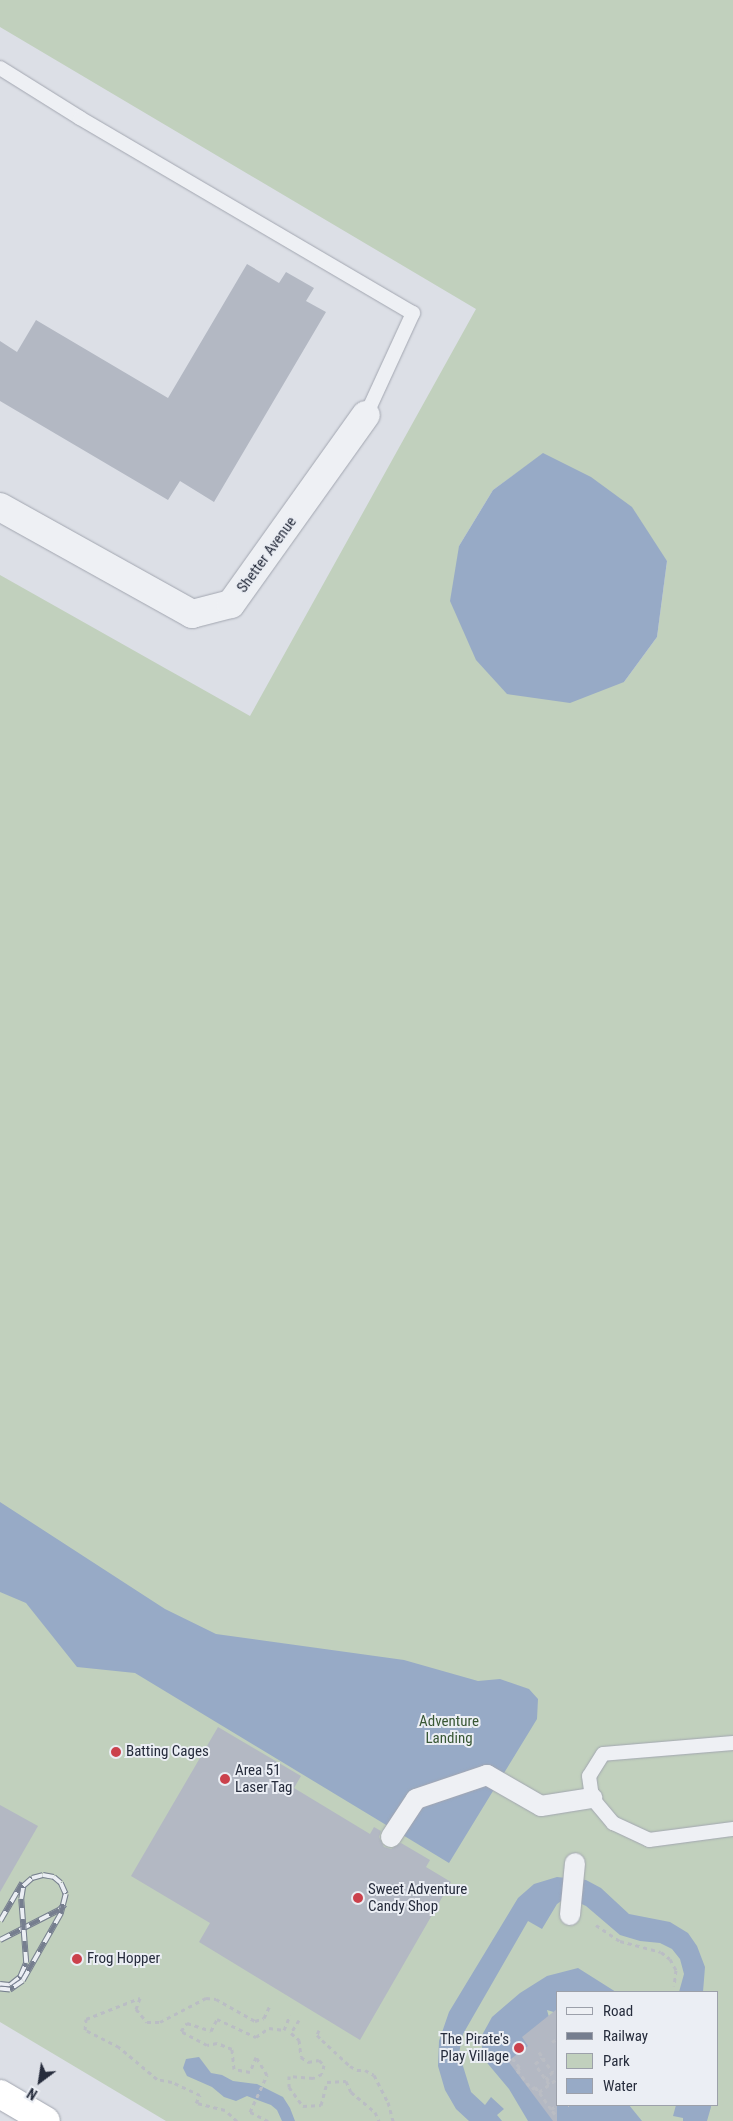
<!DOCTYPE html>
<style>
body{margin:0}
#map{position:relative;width:733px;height:2121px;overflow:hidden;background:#dcdfe6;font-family:"Roboto Condensed",sans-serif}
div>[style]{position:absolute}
.green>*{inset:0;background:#c1d0bd}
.water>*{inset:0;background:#97aac6}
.building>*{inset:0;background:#b3b8c3}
.path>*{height:3px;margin-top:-1.5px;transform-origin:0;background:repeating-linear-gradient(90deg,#babdc4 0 4px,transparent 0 8px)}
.roads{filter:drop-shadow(0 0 1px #a2a6b0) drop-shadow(0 0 1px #a2a6b0)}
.service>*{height:14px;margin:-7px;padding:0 7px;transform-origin:7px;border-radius:7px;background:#eef0f4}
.pedestrian>*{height:20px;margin:-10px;padding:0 10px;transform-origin:10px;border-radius:10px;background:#eef0f4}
.minor>*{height:28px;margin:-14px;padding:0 14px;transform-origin:14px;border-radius:14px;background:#eef0f4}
.trunk>*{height:28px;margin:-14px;padding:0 14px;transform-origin:14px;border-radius:14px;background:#fff}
.rail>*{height:5.5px;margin-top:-2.75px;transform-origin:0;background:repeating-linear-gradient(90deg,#ebeef4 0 11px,#767e8f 0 22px);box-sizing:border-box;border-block:1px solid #767e8f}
.dots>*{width:14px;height:14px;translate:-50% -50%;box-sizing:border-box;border:2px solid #ebeef4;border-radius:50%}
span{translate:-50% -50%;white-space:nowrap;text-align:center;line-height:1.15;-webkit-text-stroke:4px #ebeef4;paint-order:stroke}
.street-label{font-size:15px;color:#262c3c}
.park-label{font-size:15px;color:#385734}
.poi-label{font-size:15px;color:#262c3c}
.left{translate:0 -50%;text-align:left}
.right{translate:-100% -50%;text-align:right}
.legend{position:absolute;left:556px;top:1991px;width:162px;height:115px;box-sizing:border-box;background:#ebeef4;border:1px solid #9ca0aa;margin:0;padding:6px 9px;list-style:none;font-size:15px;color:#262c3c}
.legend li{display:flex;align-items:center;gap:10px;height:25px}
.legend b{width:25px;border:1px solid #9ca0aa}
.north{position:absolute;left:15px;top:2056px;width:50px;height:50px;-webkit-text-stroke:4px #ebeef4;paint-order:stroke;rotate:211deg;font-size:14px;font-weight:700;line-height:20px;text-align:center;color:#262c3c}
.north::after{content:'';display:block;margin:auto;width:18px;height:22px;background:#262c3c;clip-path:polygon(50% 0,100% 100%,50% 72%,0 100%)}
</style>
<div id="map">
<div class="green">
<div style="clip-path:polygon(evenodd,0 0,733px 0,733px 2121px,166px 2121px,0 2022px,0 575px,250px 716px,476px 309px,0 27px,0 0,543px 454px,667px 561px,657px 637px,624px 682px,459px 546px,493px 490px,543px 454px,0 0,557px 1992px,717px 1992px,717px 2105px,557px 2105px,557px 1992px)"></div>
</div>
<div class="water">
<div style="clip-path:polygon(543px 453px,591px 477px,632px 507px,667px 561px,657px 637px,624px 682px,570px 703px,507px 694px,476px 660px,450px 601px,459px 546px,493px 490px)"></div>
<div style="clip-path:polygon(0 1502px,165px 1609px,216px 1634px,404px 1660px,478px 1681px,500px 1679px,529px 1689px,538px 1699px,537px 1719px,449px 1863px,135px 1673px,77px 1667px,26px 1603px,0 1592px)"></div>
<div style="clip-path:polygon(557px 1877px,586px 1880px,601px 1888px,629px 1914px,670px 1922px,688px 1933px,697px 1946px,705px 1967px,703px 1992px,679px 1992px,684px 1974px,680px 1959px,672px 1949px,660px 1943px,640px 1941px,620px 1935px,586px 1906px,575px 1901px,564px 1899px,557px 1904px,542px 1929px,528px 1921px,463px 2034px,459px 2053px,471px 2092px,485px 2105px,491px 2097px,504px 2109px,497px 2115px,502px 2121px,469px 2121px,456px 2109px,445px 2090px,438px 2066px,439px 2041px,449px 2012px,518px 1898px,534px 1884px)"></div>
<div style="clip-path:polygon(578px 1968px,616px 1992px,557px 1992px,557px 2013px,547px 2010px,550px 2021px,557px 2105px,629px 2105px,642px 2121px,528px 2121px,509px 2089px,483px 2058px,481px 2037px,492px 2017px,520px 1993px,547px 1976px)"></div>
<div style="clip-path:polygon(199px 2057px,211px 2073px,222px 2075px,233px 2081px,257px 2084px,283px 2097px,290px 2108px,295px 2121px,282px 2121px,277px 2110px,271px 2105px,247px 2096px,236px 2101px,224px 2097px,212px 2087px,187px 2076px,183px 2068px,186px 2059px)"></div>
<div style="clip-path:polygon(676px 2105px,711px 2105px,711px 2107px,707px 2121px,683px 2121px,683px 2118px,673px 2116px)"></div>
</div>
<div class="building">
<div style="clip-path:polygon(247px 264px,279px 283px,286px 272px,314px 288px,306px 301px,326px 312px,214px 502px,180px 481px,168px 500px,0 401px,0 341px,17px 352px,36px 320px,168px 398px)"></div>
<div style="clip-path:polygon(218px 1727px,301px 1776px,294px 1788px,370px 1834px,374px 1827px,381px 1831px,379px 1837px,384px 1847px,391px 1849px,401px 1843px,430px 1860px,426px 1867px,451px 1882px,360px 2040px,199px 1942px,210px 1923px,131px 1876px)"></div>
<div style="clip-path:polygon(0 1805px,38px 1826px,0 1892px)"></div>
<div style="clip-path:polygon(557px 2009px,557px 2121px,553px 2121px,508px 2061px,528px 2046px,522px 2037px)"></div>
</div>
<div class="path">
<div style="left:596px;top:1925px;width:29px;rotate:34deg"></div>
<div style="left:620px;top:1941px;width:42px;rotate:15deg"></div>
<div style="left:661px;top:1952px;width:11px;rotate:38deg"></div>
<div style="left:670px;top:1959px;width:13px;rotate:61deg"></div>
<div style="left:676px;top:1970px;width:16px;rotate:97deg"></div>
<div style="left:299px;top:2020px;width:15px;rotate:122deg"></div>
<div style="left:291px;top:2033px;width:11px;rotate:41deg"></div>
<div style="left:299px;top:2040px;width:17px;rotate:83deg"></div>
<div style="left:301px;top:2057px;width:9px;rotate:36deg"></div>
<div style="left:308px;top:2062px;width:11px;rotate:-10deg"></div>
<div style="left:319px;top:2060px;width:7px;rotate:45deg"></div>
<div style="left:324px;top:2065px;width:9px;rotate:103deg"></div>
<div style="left:322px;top:2074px;width:10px;rotate:156deg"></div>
<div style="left:313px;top:2078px;width:24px;rotate:-175deg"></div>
<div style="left:289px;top:2076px;width:11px;rotate:90deg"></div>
<div style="left:289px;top:2087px;width:24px;rotate:54deg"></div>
<div style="left:303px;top:2106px;width:18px;rotate:-3deg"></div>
<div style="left:321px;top:2105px;width:24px;rotate:-75deg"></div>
<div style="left:327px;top:2082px;width:19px;rotate:-3deg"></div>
<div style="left:346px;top:2081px;width:12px;rotate:66deg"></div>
<div style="left:351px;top:2092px;width:31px;rotate:40deg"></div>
<div style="left:375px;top:2112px;width:10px;rotate:66deg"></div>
<div style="left:319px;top:2030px;width:5px;rotate:112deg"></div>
<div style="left:317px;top:2035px;width:7px;rotate:45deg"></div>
<div style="left:322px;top:2040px;width:38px;rotate:43deg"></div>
<div style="left:350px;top:2066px;width:8px;rotate:30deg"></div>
<div style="left:357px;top:2070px;width:8px"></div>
<div style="left:365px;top:2070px;width:10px;rotate:29deg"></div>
<div style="left:374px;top:2075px;width:30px;rotate:63deg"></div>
<div style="left:388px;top:2102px;width:20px;rotate:75deg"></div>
<div style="left:552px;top:2042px;width:6px;rotate:-31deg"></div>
<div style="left:539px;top:2052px;width:9px;rotate:54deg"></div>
<div style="left:512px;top:2058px;width:13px;rotate:51deg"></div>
<div style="left:520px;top:2068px;width:4px;rotate:146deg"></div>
<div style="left:517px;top:2070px;width:24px;rotate:52deg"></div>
<div style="left:532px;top:2089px;width:4px;rotate:-34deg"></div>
<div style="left:535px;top:2087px;width:6px;rotate:51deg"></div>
<div style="left:549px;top:2084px;width:24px;rotate:-125deg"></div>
<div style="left:535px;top:2064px;width:9px;rotate:-41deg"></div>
<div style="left:542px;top:2058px;width:18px;rotate:52deg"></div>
<div style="left:553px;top:2072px;width:9px;rotate:144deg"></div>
<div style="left:546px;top:2077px;width:5px;rotate:53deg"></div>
<div style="left:568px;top:2105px;width:1px"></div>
<div style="left:551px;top:2109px;width:21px;rotate:-125deg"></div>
<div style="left:539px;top:2092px;width:22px;rotate:-36deg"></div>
<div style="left:555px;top:2114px;width:6px;rotate:-129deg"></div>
<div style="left:551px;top:2109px;width:8px;rotate:-30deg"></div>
<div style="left:237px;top:2121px;width:16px;rotate:-137deg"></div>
<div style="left:225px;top:2110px;width:30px;rotate:-166deg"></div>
<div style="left:196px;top:2103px;width:9px;rotate:-63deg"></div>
<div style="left:200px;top:2095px;width:31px;rotate:-155deg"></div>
<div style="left:172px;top:2082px;width:15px;rotate:-169deg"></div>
<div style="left:157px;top:2079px;width:50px;rotate:-139.9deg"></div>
<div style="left:119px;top:2047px;width:38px;rotate:-153deg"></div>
<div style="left:85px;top:2030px;width:11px;rotate:-85deg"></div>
<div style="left:86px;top:2019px;width:58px;rotate:-21.3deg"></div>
<div style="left:140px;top:1998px;width:12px;rotate:110deg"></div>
<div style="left:136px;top:2009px;width:17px;rotate:50deg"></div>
<div style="left:147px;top:2022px;width:13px"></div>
<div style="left:160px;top:2022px;width:52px;rotate:-27.6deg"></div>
<div style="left:206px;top:1998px;width:10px;rotate:6deg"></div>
<div style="left:216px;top:1999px;width:45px;rotate:29.4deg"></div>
<div style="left:255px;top:2021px;width:9px;rotate:-18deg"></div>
<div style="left:264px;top:2018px;width:14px;rotate:-65deg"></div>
<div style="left:268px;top:2121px;width:20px;rotate:-153deg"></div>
<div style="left:250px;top:2112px;width:41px;rotate:-65.3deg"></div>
<div style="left:267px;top:2075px;width:21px;rotate:-121deg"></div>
<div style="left:256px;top:2057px;width:16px;rotate:112deg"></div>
<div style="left:250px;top:2072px;width:16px;rotate:-169deg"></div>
<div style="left:234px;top:2069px;width:20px;rotate:-96deg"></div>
<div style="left:232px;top:2049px;width:16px;rotate:-158deg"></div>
<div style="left:217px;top:2043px;width:10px;rotate:169deg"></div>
<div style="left:207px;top:2045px;width:30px;rotate:-152deg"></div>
<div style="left:181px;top:2031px;width:10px;rotate:-53deg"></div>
<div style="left:187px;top:2023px;width:25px;rotate:18deg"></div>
<div style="left:211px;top:2031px;width:13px;rotate:-63deg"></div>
<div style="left:217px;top:2019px;width:43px;rotate:24.8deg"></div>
<div style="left:256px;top:2037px;width:16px;rotate:-35deg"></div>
<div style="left:269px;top:2028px;width:15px;rotate:8deg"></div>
<div style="left:284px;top:2030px;width:16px;rotate:-68deg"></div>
</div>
<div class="roads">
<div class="service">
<div style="left:0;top:68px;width:94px;rotate:32deg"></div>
<div style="left:80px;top:118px;width:386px;rotate:30.4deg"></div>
<div style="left:413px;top:313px;width:112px;rotate:114.7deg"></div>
<div style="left:733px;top:1743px;width:130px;rotate:175.2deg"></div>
<div style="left:603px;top:1754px;width:26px;rotate:122deg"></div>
<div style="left:589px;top:1776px;width:22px;rotate:82deg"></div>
<div style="left:592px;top:1798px;width:33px;rotate:50deg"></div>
<div style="left:613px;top:1823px;width:40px;rotate:25deg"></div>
<div style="left:649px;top:1840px;width:85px;rotate:-7.5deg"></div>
</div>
<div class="pedestrian">
<div style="left:391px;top:1837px;width:45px;rotate:-56.7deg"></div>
<div style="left:416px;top:1799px;width:75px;rotate:-18.7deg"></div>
<div style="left:487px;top:1775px;width:62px;rotate:29.9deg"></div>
<div style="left:541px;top:1806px;width:52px;rotate:-8.9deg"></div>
<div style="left:570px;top:1915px;width:52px;rotate:-84.5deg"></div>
</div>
<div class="minor">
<div style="left:0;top:507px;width:220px;rotate:29.1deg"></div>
<div style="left:192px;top:614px;width:40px;rotate:-14.4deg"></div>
<div style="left:231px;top:604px;width:232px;rotate:-54.5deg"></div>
</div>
<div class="trunk">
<div style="left:0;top:2094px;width:53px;rotate:30.4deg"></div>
</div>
</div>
<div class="rail">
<div style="left:0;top:1921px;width:44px;rotate:-59.9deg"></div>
<div style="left:0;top:1940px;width:66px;rotate:-27deg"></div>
<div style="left:59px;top:1910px;width:8px;rotate:-45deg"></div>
<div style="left:0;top:1984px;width:10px;rotate:6deg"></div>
<div style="left:10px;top:1985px;width:13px;rotate:-39deg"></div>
<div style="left:20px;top:1977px;width:15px;rotate:-67deg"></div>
<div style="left:26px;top:1963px;width:64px;rotate:-94.5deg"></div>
<div style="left:21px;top:1899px;width:13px;rotate:-81deg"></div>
<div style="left:23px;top:1886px;width:12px;rotate:-42deg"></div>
<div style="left:32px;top:1878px;width:11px;rotate:-15deg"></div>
<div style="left:43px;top:1875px;width:11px;rotate:10deg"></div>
<div style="left:54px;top:1877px;width:9px;rotate:41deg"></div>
<div style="left:61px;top:1883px;width:12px;rotate:66deg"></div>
<div style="left:66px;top:1894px;width:21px;rotate:104deg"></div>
<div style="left:61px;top:1914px;width:77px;rotate:119.6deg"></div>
<div style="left:23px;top:1981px;width:16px;rotate:145deg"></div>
<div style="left:10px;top:1990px;width:10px;rotate:-174deg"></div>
</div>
<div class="dots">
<div style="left:116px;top:1752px;background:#cb414c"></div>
<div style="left:225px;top:1779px;background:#cb414c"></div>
<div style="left:358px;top:1898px;background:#cb414c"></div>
<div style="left:77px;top:1959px;background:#cb414c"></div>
<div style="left:519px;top:2048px;background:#cb414c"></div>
</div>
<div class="street-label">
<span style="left:267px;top:555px;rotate:-54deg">Shetter Avenue</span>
</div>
<div class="park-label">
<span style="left:449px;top:1730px">Adventure<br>Landing</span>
</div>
<div class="poi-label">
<span class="left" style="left:126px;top:1752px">Batting Cages</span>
<span class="left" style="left:235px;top:1779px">Area 51<br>Laser Tag</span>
<span class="left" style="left:368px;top:1898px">Sweet Adventure<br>Candy Shop</span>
<span class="left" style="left:87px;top:1959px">Frog Hopper</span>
<span class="right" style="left:509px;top:2048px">The Pirate's<br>Play Village</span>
</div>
<ul class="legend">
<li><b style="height:6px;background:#eef0f4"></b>Road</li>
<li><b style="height:6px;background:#767e8f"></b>Railway</li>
<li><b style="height:14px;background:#c1d0bd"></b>Park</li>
<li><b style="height:14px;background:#97aac6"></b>Water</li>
</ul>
<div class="north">N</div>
</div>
